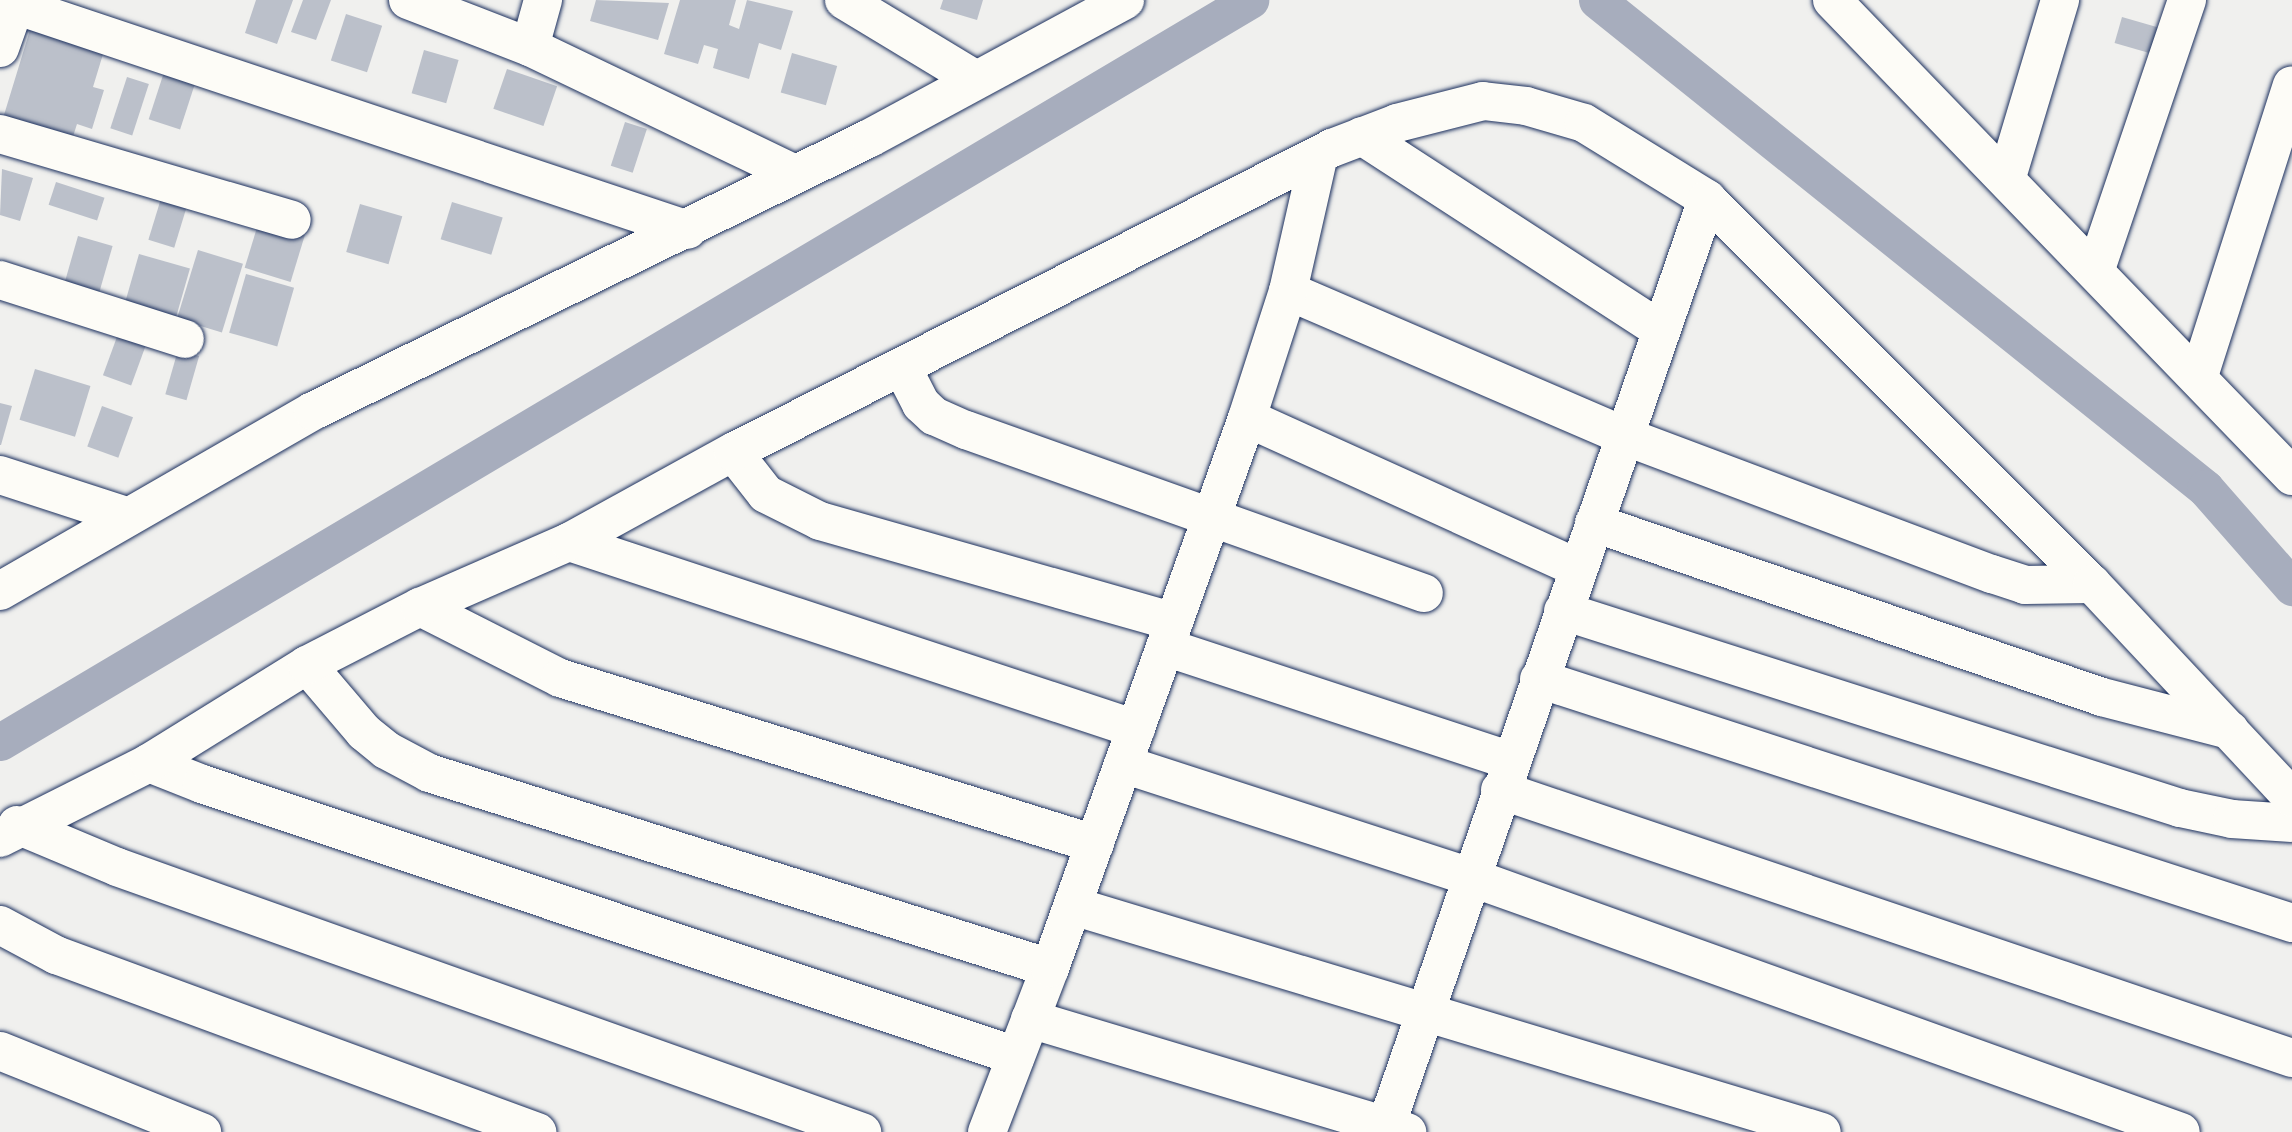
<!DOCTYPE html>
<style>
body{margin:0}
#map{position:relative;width:2292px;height:1132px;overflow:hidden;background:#f0f0ee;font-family:"Balsamiq Sans",sans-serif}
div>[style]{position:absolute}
.canal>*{height:37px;margin:-18.5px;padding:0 18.5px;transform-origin:18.5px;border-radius:18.5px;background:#a7adbd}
.building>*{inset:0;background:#bbc0ca;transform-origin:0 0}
.roads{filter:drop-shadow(0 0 2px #1b2f5e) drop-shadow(0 0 2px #1b2f5e)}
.minor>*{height:38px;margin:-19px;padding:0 19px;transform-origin:19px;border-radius:19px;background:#fdfcf7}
span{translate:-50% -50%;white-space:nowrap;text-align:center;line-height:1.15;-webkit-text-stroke:5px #fdfcf7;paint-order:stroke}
</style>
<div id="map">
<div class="canal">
<div style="left:1597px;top:0;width:780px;rotate:38.75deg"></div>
<div style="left:2205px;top:488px;width:132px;rotate:48.7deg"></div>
<div style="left:0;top:742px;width:1454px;rotate:-30.69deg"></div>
</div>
<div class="building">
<div style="clip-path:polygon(256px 0,293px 0,277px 44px,245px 33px)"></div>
<div style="clip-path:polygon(303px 0,331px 0,316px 40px,291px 32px)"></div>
<div style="clip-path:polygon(596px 0,669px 3px,658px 40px,590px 21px)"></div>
<div style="clip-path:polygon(680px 0,736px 0,729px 25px,739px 29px,747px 0,793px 11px,781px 50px,759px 43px,749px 79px,713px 68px,718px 49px,704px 45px,698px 64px,664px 54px)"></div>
<div style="clip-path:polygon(943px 0,983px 0,977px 20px,940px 9px)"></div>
<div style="left:346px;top:14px;width:38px;height:49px;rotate:18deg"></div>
<div style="left:2122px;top:17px;width:46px;height:27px;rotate:16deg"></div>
<div style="clip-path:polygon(33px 20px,107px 41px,93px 87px,104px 90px,92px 129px,77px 124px,69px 149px,0 128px)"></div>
<div style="left:424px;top:50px;width:36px;height:45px;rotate:16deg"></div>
<div style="left:792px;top:53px;width:47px;height:41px;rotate:16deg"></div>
<div style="left:166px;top:66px;width:33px;height:56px;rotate:18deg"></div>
<div style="left:507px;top:69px;width:53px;height:42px;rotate:19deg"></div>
<div style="left:127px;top:77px;width:23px;height:54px;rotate:18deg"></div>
<div style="left:625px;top:122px;width:23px;height:46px;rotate:18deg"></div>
<div style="clip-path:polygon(2px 169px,33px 178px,20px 221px,0 215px)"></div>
<div style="left:56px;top:182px;width:51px;height:24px;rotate:18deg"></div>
<div style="left:163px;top:192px;width:27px;height:50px;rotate:17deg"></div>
<div style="left:452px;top:202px;width:53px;height:39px;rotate:17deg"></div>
<div style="left:360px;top:204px;width:44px;height:50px;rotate:16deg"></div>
<div style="left:259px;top:221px;width:48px;height:49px;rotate:17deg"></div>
<div style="left:78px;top:236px;width:36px;height:48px;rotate:16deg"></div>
<div style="left:198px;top:250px;width:47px;height:72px;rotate:17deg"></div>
<div style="left:139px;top:254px;width:53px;height:51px;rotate:16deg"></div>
<div style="left:246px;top:274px;width:50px;height:61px;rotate:16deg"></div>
<div style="left:118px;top:334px;width:30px;height:44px;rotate:20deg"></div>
<div style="left:178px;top:350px;width:22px;height:46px;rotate:16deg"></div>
<div style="left:35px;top:369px;width:58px;height:53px;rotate:17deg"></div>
<div style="clip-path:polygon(0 403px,12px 406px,1px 445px,0 445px)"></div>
<div style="left:102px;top:406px;width:33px;height:43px;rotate:20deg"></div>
</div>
<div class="roads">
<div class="minor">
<div style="left:0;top:0;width:725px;rotate:18.48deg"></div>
<div style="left:408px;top:0;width:131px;rotate:21.1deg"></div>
<div style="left:530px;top:47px;width:294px;rotate:25.6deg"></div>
<div style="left:844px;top:0;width:154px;rotate:31.2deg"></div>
<div style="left:1832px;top:0;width:662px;rotate:45.98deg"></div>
<div style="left:530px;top:47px;width:49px;rotate:-74.5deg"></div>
<div style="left:0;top:48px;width:51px;rotate:-70.5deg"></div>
<div style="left:0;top:134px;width:304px;rotate:16.4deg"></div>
<div style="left:1362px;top:136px;width:356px;rotate:33deg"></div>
<div style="left:2007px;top:177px;width:185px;rotate:-73.3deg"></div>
<div style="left:2096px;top:269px;width:284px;rotate:-71.3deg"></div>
<div style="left:0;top:280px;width:194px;rotate:17.7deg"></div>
<div style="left:1288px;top:291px;width:366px;rotate:23.3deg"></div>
<div style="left:1624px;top:436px;width:393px;rotate:20.6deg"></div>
<div style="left:1992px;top:574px;width:35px;rotate:18deg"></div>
<div style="left:2025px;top:585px;width:67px;rotate:-0.9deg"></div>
<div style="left:902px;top:367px;width:42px;rotate:62.8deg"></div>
<div style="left:921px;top:404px;width:18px;rotate:43deg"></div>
<div style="left:934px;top:416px;width:35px;rotate:24deg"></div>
<div style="left:966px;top:430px;width:486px;rotate:19.6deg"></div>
<div style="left:2199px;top:376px;width:305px;rotate:-72.3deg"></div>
<div style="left:1247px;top:418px;width:361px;rotate:24.4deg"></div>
<div style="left:733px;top:452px;width:53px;rotate:51.8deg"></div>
<div style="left:766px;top:494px;width:60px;rotate:26.6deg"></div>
<div style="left:820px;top:521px;width:368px;rotate:15.9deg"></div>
<div style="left:0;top:475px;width:133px;rotate:18deg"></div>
<div style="left:1594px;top:523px;width:537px;rotate:18.91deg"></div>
<div style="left:2102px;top:697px;width:132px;rotate:14.5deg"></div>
<div style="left:569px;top:542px;width:597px;rotate:18.25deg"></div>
<div style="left:0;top:591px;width:361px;rotate:-29.9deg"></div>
<div style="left:313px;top:411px;width:620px;rotate:-26.11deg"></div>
<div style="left:870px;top:138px;width:290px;rotate:-28.4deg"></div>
<div style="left:420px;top:607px;width:157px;rotate:26.9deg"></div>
<div style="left:560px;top:678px;width:560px;rotate:17.24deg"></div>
<div style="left:1563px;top:611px;width:648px;rotate:17.71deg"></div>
<div style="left:2180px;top:808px;width:53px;rotate:11.9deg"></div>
<div style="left:2232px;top:819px;width:60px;rotate:3.8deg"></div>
<div style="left:1165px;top:647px;width:364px;rotate:18.2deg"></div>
<div style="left:307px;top:665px;width:88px;rotate:49.6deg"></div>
<div style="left:364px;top:732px;width:28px;rotate:39deg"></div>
<div style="left:386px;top:750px;width:49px;rotate:28.1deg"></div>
<div style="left:429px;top:773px;width:651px;rotate:17.43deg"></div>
<div style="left:1539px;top:679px;width:792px;rotate:17.95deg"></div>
<div style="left:149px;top:763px;width:57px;rotate:21.6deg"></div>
<div style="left:202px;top:784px;width:858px;rotate:18.48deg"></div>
<div style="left:1123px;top:764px;width:365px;rotate:18deg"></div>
<div style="left:1470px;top:877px;width:755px;rotate:19.73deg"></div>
<div style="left:1500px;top:790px;width:836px;rotate:18.69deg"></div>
<div style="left:17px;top:825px;width:108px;rotate:22.8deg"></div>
<div style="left:117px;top:867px;width:791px;rotate:19.58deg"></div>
<div style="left:0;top:838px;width:167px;rotate:-26.7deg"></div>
<div style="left:149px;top:763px;width:186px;rotate:-31.8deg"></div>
<div style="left:307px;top:665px;width:127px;rotate:-27.2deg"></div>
<div style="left:420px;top:607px;width:163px;rotate:-23.6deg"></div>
<div style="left:569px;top:542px;width:187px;rotate:-28.8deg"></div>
<div style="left:733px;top:452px;width:672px;rotate:-26.91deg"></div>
<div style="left:1332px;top:148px;width:70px;rotate:-21deg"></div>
<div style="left:1397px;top:123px;width:89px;rotate:-14.3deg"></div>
<div style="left:1483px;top:101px;width:43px;rotate:6.6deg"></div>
<div style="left:1526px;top:106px;width:60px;rotate:16.3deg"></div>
<div style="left:1584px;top:123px;width:145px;rotate:31.7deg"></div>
<div style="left:1707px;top:199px;width:544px;rotate:45deg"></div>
<div style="left:2092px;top:584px;width:293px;rotate:46.9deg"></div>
<div style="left:1073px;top:906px;width:782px;rotate:16.79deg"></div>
<div style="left:0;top:925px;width:64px;rotate:28.2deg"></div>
<div style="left:56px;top:955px;width:513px;rotate:20.2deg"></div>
<div style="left:1030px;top:1019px;width:394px;rotate:16.7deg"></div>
<div style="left:0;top:1051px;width:218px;rotate:21.9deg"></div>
<div style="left:987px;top:1132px;width:176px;rotate:-69deg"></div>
<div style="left:1050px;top:968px;width:584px;rotate:-70.29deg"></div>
<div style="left:1247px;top:418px;width:133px;rotate:-72.1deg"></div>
<div style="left:1288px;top:291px;width:139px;rotate:-77.2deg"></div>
<div style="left:1384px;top:1132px;width:987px;rotate:-70.9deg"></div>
</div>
</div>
</div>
